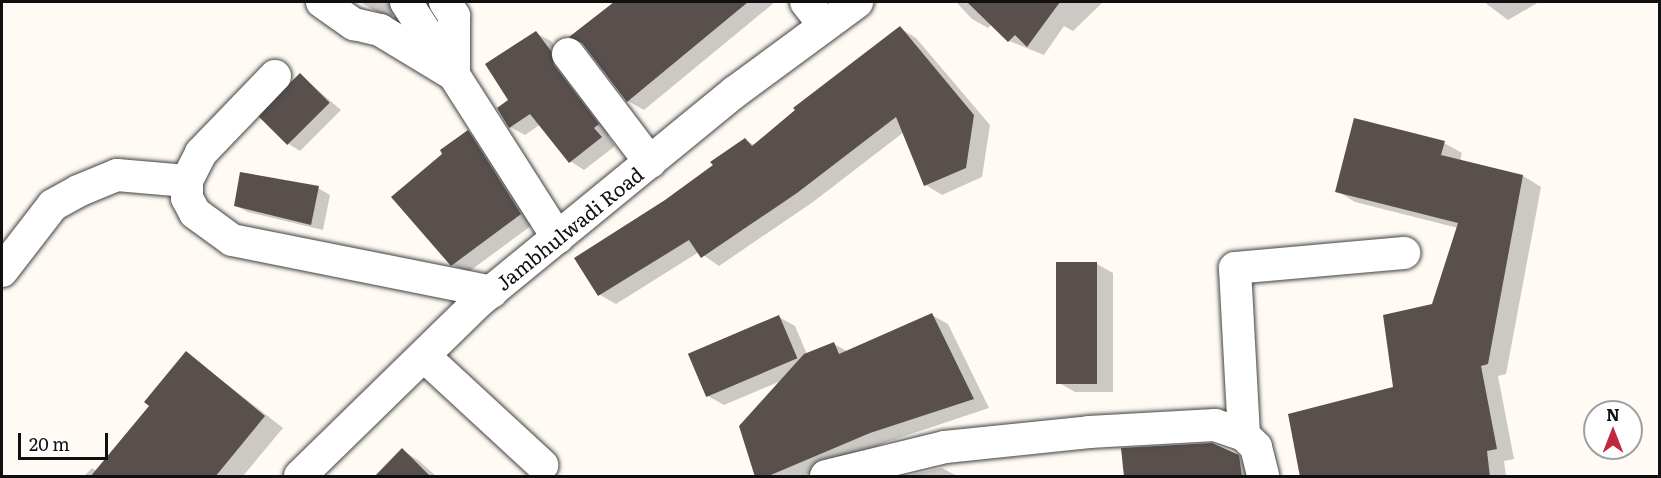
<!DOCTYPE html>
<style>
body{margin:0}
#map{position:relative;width:1661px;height:478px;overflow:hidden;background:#fffbf4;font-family:Literata,serif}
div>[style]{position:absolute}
.shadow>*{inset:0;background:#0003}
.building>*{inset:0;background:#59504d;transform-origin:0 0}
.roads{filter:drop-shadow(0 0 2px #434343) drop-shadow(0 0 2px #434343)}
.minor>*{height:32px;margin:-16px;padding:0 16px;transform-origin:16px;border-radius:16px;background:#fff}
span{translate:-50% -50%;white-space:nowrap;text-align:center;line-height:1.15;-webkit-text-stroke:6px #fff;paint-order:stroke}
.street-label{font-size:20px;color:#101010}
.frame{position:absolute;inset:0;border:3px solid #101010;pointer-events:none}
.north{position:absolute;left:1583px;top:400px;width:60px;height:60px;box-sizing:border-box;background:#fff;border:2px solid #9f9f9f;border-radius:50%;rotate:0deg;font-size:16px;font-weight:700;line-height:24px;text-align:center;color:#101010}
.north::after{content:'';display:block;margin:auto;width:21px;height:27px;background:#c22740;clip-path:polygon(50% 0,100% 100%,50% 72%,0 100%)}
.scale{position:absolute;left:18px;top:433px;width:90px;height:27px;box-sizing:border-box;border:3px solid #101010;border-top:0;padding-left:8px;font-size:18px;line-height:21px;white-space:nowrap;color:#101010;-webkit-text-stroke:4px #fff;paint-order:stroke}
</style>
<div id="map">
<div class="shadow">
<div style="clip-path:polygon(360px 2px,402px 2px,389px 19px)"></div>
<div style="clip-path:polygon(617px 2px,775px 2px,644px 110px,628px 101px,585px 44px,572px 36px)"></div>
<div style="clip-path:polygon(956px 2px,1103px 2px,1073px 31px,1064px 26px,1044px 55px,1009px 41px,992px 24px,988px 28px,972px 19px)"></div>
<div style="clip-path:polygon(1484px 2px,1539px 2px,1508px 20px)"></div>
<div style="clip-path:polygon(900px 28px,916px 38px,990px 125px,982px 177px,942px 195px,926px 185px,904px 132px,813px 202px,719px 266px,699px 252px,616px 304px,600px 295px,666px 202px,745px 140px,756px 146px)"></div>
<div style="clip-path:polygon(536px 33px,551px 41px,612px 133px,608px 136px,615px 146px,584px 170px,570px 161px,541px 124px,525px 135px,510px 127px,510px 100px)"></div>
<div style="clip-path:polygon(300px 75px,341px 110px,300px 151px,289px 144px)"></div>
<div style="clip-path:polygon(468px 131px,482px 140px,535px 223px,467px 273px,452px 264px)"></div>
<div style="clip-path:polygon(1444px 143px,1462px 153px,1460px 161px,1523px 176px,1541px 187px,1506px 374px,1498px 376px,1514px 459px,1504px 461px,1506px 476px,1302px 476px,1395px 388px,1434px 306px,1458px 228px,1355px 202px,1337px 191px)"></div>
<div style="clip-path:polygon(318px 188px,330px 195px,323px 230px,248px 212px,236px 206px)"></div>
<div style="clip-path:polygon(1097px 264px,1113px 273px,1113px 392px,1075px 392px,1059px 383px)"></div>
<div style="clip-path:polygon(932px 315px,948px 324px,989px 408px,887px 442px,803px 476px,757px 476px,783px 380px,724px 405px,708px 396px,779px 317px,795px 326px,807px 354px,834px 344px,847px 351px)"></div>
<div style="clip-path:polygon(187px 353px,283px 428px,243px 476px,84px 476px,92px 468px,97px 471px,152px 406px)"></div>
<div style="clip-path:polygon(402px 450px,418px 460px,436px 476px,376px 476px)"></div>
<div style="clip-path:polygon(1238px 456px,1256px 467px,1258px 476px,1125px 476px)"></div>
<div style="clip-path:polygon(942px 468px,957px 476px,906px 476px)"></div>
</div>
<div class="building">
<div style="clip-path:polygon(614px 2px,748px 2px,627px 102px,582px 43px,569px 37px)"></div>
<div style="clip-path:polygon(967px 2px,1060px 2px,1027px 47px,1015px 35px,1008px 42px)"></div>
<div style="clip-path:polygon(900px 26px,974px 115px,966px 168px,924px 186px,896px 117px,797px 193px,701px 258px,689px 240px,598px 296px,574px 258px,665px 200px,713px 165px,710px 162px,745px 138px,752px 146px,795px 110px,793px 108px)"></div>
<div style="clip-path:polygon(536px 31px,551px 51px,554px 65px,599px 124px,594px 128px,602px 137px,569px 163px,530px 114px,509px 128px,497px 108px,508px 100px,485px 64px)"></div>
<div style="left:300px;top:73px;width:42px;height:60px;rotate:45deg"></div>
<div style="clip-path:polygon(1354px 118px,1445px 141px,1441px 155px,1523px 175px,1488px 364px,1481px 366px,1497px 449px,1487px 451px,1490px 477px,1300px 477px,1288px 414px,1393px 387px,1383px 315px,1432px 304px,1458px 223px,1335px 192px)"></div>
<div style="clip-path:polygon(468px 130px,521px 214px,451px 266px,391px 197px,442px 154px,440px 150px)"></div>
<div style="clip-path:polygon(240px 172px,319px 186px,311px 225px,234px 206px)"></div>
<div style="left:1056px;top:262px;width:41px;height:122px"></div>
<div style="clip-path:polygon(932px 313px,974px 399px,870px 433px,766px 477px,755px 477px,739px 426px,804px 354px,834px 342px,839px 354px)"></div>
<div style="left:779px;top:315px;width:47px;height:99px;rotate:67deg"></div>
<div style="clip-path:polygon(186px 351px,265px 416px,215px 477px,90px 477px,149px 406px,144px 402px)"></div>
<div style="clip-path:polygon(1212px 443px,1239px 455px,1242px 477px,1124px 477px,1121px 448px)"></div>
<div style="clip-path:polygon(402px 448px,431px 477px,374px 477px)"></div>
</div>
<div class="roads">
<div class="minor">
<div style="left:322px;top:2px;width:39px;rotate:35deg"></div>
<div style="left:354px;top:24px;width:27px;rotate:13deg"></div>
<div style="left:380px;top:30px;width:87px;rotate:31.3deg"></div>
<div style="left:406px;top:2px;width:77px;rotate:57.1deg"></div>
<div style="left:445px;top:2px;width:17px;rotate:57deg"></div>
<div style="left:454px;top:16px;width:59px;rotate:90deg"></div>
<div style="left:454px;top:75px;width:193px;rotate:57.5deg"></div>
<div style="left:806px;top:2px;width:29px;rotate:52deg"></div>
<div style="left:568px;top:54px;width:136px;rotate:52.8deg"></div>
<div style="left:275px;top:76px;width:107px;rotate:133.9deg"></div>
<div style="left:201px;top:153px;width:31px;rotate:117deg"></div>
<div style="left:187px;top:181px;width:17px;rotate:90deg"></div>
<div style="left:187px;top:198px;width:17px;rotate:62deg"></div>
<div style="left:195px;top:213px;width:46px;rotate:36.1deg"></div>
<div style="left:232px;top:240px;width:265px;rotate:11.3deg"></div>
<div style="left:2px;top:271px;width:83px;rotate:-52.3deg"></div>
<div style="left:53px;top:205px;width:29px;rotate:-29deg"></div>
<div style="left:78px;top:191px;width:42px;rotate:-22.3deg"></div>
<div style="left:117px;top:175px;width:70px;rotate:4.9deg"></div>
<div style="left:424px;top:356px;width:161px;rotate:42.7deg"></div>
<div style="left:1244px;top:435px;width:167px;rotate:-93.1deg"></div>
<div style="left:1235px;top:268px;width:170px;rotate:-5.1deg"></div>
<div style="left:300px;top:476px;width:248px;rotate:-44.3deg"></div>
<div style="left:477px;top:303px;width:333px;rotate:-39.3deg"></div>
<div style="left:735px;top:92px;width:152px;rotate:-36.4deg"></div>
<div style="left:826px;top:476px;width:122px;rotate:-13.7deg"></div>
<div style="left:945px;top:447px;width:145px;rotate:-5.9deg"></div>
<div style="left:1089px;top:432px;width:126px;rotate:-3.2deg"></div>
<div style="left:1215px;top:425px;width:31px;rotate:19deg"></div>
<div style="left:1244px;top:435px;width:17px;rotate:45deg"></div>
<div style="left:1256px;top:447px;width:30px;rotate:76deg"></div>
</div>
</div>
<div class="street-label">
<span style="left:569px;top:228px;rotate:-39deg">Jambhulwadi Road</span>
</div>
<div class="frame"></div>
<div class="north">N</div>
<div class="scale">20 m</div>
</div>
